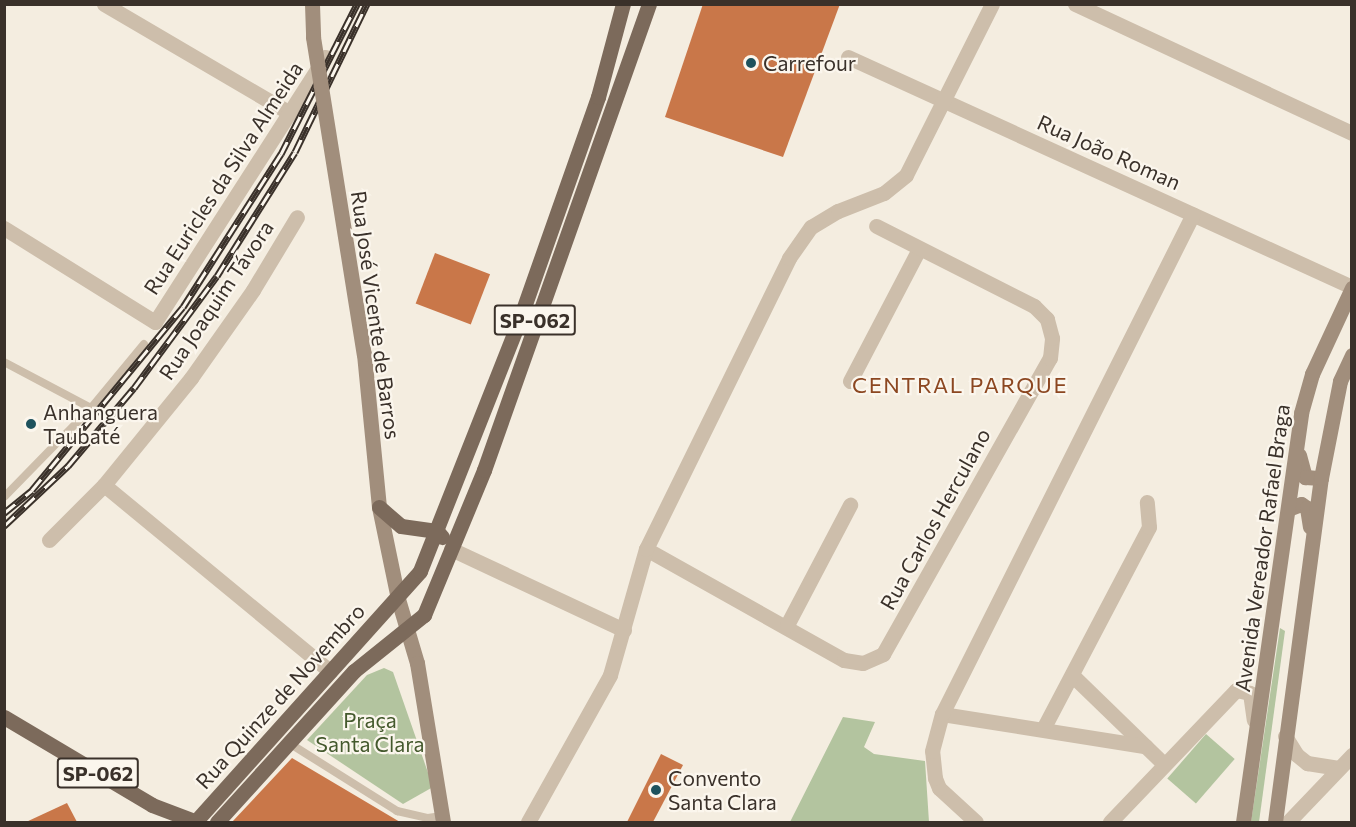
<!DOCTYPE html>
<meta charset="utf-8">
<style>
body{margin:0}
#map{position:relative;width:1356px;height:827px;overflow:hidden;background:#f4ede0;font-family:Commissioner,sans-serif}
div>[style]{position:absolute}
.green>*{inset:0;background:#b3c49f;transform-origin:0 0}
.building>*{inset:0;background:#c97749;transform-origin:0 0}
.lane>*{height:8px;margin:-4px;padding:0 4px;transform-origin:4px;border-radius:4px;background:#cdbeab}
.street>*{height:15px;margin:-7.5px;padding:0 7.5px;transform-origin:7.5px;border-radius:7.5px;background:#cdbeab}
.secondary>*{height:15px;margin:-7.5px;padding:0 7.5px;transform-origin:7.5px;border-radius:7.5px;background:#a18e7c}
.primary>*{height:15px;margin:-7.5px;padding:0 7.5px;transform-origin:7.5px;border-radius:7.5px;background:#7c6a5b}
.rail>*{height:7px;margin-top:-3.5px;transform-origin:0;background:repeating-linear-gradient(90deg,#fbf6ed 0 14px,#3a312a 0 28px);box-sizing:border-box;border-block:2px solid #3a312a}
.secondary-bridge>*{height:15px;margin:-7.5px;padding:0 7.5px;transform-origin:7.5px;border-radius:7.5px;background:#a18e7c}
.dots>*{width:16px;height:16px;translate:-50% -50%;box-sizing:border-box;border:3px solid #fbf6ed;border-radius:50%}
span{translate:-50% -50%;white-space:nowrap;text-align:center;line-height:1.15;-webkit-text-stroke:4.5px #fbf6ed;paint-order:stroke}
.shield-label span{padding:2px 4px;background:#fbf6ed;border:2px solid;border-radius:4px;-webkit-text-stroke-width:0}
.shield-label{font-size:20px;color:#3a312a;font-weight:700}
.poi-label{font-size:21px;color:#3a312a}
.left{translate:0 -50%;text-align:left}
.street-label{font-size:21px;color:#3a312a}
.park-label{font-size:21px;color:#44592d}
.neighbourhood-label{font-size:22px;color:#8c4721;letter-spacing:1.5px}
.frame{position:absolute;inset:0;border:6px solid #3a312a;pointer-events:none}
</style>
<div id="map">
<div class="green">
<div style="clip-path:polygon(1280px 628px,1285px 631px,1259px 822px,1251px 822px)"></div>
<div style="clip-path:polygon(384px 668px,393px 672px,433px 787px,403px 804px,307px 740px,367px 675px)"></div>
<div style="clip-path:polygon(843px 717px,875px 722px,864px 747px,874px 754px,925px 761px,929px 822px,790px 822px)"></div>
<div style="left:1206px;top:734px;width:38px;height:59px;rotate:41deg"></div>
</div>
<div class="building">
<div style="clip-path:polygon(703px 4px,840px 4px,783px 157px,665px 117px)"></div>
<div style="left:435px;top:253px;width:59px;height:54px;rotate:21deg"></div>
<div style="clip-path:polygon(661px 754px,683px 765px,653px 822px,627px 822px)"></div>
<div style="clip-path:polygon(292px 758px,400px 822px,232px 822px)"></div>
<div style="clip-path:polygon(67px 803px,77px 822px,26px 822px)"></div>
</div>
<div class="lane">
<div style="left:4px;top:362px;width:98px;rotate:27.9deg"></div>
<div style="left:91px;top:408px;width:124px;rotate:134.3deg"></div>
<div style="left:91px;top:408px;width:83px;rotate:-50.4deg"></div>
<div style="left:289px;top:743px;width:128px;rotate:32.2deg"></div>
<div style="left:397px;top:811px;width:32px;rotate:13deg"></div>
<div style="left:428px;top:818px;width:12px;rotate:-9deg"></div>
</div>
<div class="street">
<div style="left:104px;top:4px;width:216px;rotate:30.4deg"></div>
<div style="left:1075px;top:4px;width:306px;rotate:25deg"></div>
<div style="left:848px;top:57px;width:554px;rotate:24.53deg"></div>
<div style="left:4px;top:228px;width:178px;rotate:31.9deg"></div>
<div style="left:155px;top:322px;width:315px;rotate:-57.3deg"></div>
<div style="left:850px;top:381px;width:149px;rotate:-62.4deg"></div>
<div style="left:104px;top:485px;width:293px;rotate:39.5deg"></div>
<div style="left:49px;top:540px;width:78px;rotate:-45deg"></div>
<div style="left:104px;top:485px;width:138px;rotate:-50.9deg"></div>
<div style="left:191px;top:378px;width:108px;rotate:-54.8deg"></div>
<div style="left:253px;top:290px;width:85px;rotate:-58.9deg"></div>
<div style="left:451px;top:549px;width:191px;rotate:25.1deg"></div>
<div style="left:646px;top:549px;width:227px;rotate:29.3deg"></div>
<div style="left:844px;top:660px;width:19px;rotate:9deg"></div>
<div style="left:863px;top:663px;width:22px;rotate:-24deg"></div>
<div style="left:883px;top:654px;width:340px;rotate:-60.6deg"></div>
<div style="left:1050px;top:358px;width:20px;rotate:-84deg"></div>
<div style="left:1052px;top:338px;width:20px;rotate:-105deg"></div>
<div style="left:1047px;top:319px;width:18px;rotate:-135deg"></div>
<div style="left:1034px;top:306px;width:177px;rotate:-153.1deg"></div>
<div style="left:787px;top:625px;width:136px;rotate:-62.3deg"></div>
<div style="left:1072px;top:675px;width:128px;rotate:44.1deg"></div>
<div style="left:942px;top:714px;width:206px;rotate:9deg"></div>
<div style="left:1043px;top:729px;width:228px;rotate:-62.3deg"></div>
<div style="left:1149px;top:527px;width:25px;rotate:-95deg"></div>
<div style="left:1285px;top:736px;width:22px;rotate:58deg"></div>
<div style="left:1297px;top:755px;width:13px;rotate:39deg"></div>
<div style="left:1307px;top:763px;width:32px;rotate:9deg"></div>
<div style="left:528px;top:822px;width:168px;rotate:-60.8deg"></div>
<div style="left:610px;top:675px;width:131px;rotate:-74.1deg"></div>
<div style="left:646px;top:549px;width:324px;rotate:-63.8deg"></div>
<div style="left:789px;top:258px;width:38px;rotate:-55deg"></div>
<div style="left:811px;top:227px;width:31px;rotate:-31deg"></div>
<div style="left:838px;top:211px;width:49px;rotate:-21.4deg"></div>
<div style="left:884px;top:193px;width:28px;rotate:-39deg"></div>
<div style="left:906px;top:175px;width:191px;rotate:-63.3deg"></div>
<div style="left:976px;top:822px;width:50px;rotate:-137.4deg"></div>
<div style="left:939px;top:788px;width:11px;rotate:-112deg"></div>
<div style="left:935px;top:778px;width:27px;rotate:-96deg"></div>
<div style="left:932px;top:751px;width:38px;rotate:-75deg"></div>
<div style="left:942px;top:714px;width:559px;rotate:-63.34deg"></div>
<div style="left:1110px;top:822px;width:182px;rotate:-46.3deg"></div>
<div style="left:1236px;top:690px;width:14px;rotate:12deg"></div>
<div style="left:1250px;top:693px;width:27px;rotate:82deg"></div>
<div style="left:1288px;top:822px;width:93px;rotate:-46.3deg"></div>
</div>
<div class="secondary">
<div style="left:364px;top:354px;width:154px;rotate:84.4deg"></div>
<div style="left:379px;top:507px;width:94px;rotate:78.3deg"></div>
<div style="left:398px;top:599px;width:67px;rotate:73.5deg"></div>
<div style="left:417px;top:663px;width:161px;rotate:80.7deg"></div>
<div style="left:1299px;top:455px;width:23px;rotate:75deg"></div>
<div style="left:1305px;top:477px;width:16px;rotate:4deg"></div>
<div style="left:1288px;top:509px;width:14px;rotate:-21deg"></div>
<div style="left:1301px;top:504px;width:7px;rotate:34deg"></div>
<div style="left:1307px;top:508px;width:19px;rotate:81deg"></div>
<div style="left:1243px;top:822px;width:413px;rotate:-81.9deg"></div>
<div style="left:1301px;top:413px;width:41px;rotate:-74.2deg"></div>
<div style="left:1312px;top:374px;width:95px;rotate:-65.1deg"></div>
<div style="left:1275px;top:822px;width:347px;rotate:-82.4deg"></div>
<div style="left:1321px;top:478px;width:99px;rotate:-78.9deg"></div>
<div style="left:1340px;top:381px;width:29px;rotate:-65deg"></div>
</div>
<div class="primary">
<div style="left:379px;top:507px;width:29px;rotate:41deg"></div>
<div style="left:401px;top:526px;width:36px;rotate:8deg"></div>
<div style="left:437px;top:531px;width:8px;rotate:50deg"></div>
<div style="left:4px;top:717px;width:172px;rotate:30.7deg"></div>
<div style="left:152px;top:805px;width:48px;rotate:20.7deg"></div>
<div style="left:195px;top:822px;width:337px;rotate:-48.1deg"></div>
<div style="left:420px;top:571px;width:266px;rotate:-68.4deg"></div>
<div style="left:518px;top:324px;width:241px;rotate:-70.6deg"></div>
<div style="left:598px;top:97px;width:96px;rotate:-75deg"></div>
<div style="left:217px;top:822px;width:204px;rotate:-47.8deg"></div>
<div style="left:354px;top:671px;width:90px;rotate:-38.7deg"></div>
<div style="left:424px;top:615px;width:157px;rotate:-67.5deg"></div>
<div style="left:484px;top:470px;width:494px;rotate:-70.5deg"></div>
</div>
<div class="rail">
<div style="left:4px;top:513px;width:36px;rotate:-39deg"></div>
<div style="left:32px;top:490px;width:237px;rotate:-50.5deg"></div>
<div style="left:183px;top:307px;width:182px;rotate:-57.4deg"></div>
<div style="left:281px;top:154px;width:168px;rotate:-63.1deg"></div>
<div style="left:4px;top:526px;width:88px;rotate:-43.2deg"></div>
<div style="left:68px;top:466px;width:102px;rotate:-49.8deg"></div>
<div style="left:134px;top:388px;width:139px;rotate:-53.5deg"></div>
<div style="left:217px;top:276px;width:146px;rotate:-57.8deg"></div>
<div style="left:295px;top:152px;width:165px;rotate:-64.1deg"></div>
</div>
<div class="secondary-bridge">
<div style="left:312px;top:4px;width:33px;rotate:88deg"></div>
<div style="left:313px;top:37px;width:321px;rotate:80.9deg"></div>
</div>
<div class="dots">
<div style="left:751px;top:63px;background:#1e525d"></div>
<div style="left:31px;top:424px;background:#1e525d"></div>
<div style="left:656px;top:790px;background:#1e525d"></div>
</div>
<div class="shield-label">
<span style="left:535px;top:320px">SP-062</span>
<span style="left:98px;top:773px">SP-062</span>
</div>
<div class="poi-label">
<span class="left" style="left:763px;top:63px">Carrefour</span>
<span class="left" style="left:43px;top:424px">Anhanguera<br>Taubaté</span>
<span class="left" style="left:668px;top:790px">Convento<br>Santa Clara</span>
</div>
<div class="street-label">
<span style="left:1109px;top:152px;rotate:24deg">Rua João Roman</span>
<span style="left:223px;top:178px;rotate:-57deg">Rua Euricles da Silva Almeida</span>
<span style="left:216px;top:300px;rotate:-56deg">Rua Joaquim Távora</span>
<span style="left:376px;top:315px;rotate:82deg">Rua José Vicente de Barros</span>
<span style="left:935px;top:519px;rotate:-61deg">Rua Carlos Herculano</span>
<span style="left:1262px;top:548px;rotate:-82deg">Avenida Vereador Rafael Braga</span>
<span style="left:280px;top:696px;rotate:-48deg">Rua Quinze de Novembro</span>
</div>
<div class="park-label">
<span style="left:370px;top:732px">Praça<br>Santa Clara</span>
</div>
<div class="neighbourhood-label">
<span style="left:960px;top:385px">CENTRAL PARQUE</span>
</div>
<div class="frame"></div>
</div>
